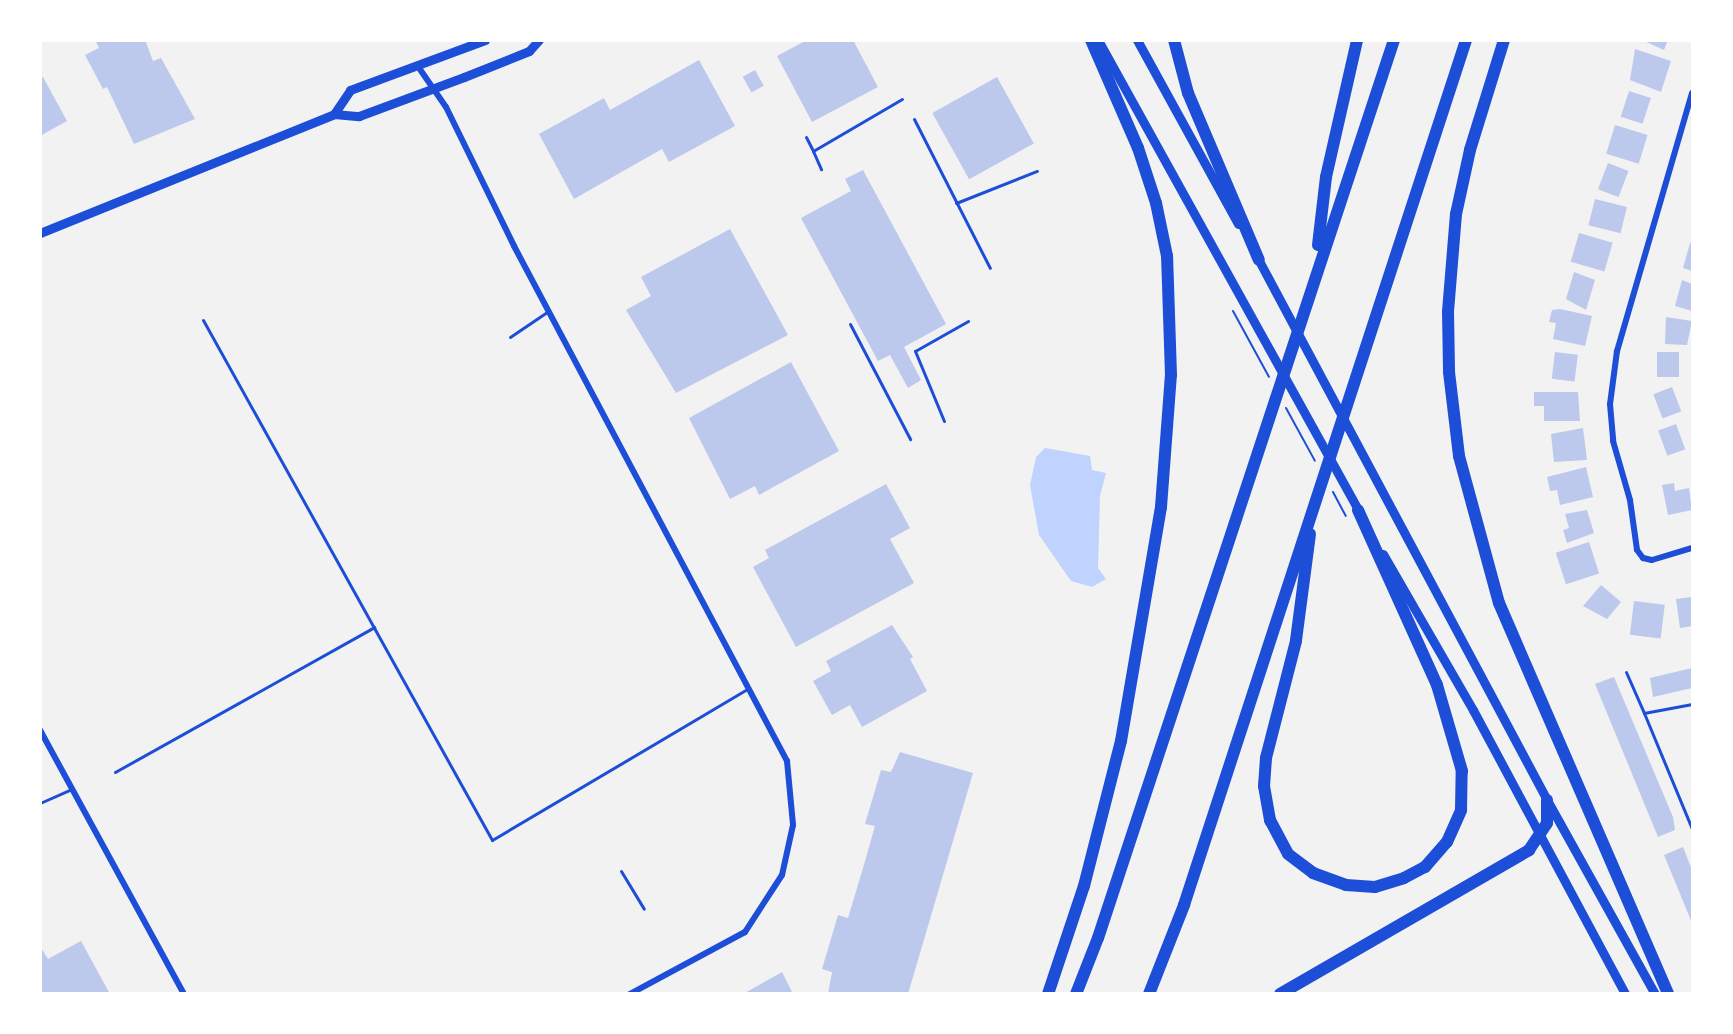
<!DOCTYPE html>
<style>
body{margin:0}
#map{position:relative;width:1733px;height:1034px;overflow:hidden;background:#f2f2f2;font-family:"Titillium Web",sans-serif}
div>[style]{position:absolute}
.water>*{inset:0;background:#bfd3fe}
.building>*{inset:0;background:#bdc9ec;transform-origin:0 0}
.path>*{height:2px;margin:-1px;padding:0 1px;transform-origin:1px;border-radius:1px;background:#1d4ed8}
.service>*{height:3px;margin:-1.5px;padding:0 1.5px;transform-origin:1.5px;border-radius:1.5px;background:#1d4ed8}
.minor>*{height:6px;margin:-3px;padding:0 3px;transform-origin:3px;border-radius:3px;background:#1d4ed8}
.secondary>*{height:9px;margin:-4.5px;padding:0 4.5px;transform-origin:4.5px;border-radius:4.5px;background:#1d4ed8}
.motorway>*{height:12px;margin:-6px;padding:0 6px;transform-origin:6px;border-radius:6px;background:#1d4ed8}
span{translate:-50% -50%;white-space:nowrap;text-align:center;line-height:1.15;-webkit-text-stroke:6px #fff;paint-order:stroke}
.frame{position:absolute;inset:0;border:42px solid #fff;pointer-events:none}
</style>
<div id="map">
<div class="water">
<div style="clip-path:polygon(1045px 448px,1090px 456px,1092px 470px,1106px 473px,1100px 496px,1098px 568px,1106px 579px,1092px 587px,1071px 581px,1039px 535px,1030px 485px,1036px 457px)"></div>
</div>
<div class="building">
<div style="clip-path:polygon(95px 40px,145px 40px,153px 61px,161px 58px,195px 119px,134px 144px,107px 87px,103px 89px,85px 55px,99px 48px)"></div>
<div style="clip-path:polygon(853px 40px,878px 87px,812px 122px,777px 56px,807px 40px)"></div>
<div style="clip-path:polygon(1642px 40px,1668px 40px,1664px 50px)"></div>
<div style="clip-path:polygon(1635px 49px,1671px 61px,1661px 92px,1630px 80px)"></div>
<div style="clip-path:polygon(699px 60px,735px 126px,669px 162px,662px 149px,574px 199px,539px 134px,604px 98px,610px 110px)"></div>
<div style="left:755px;top:70px;width:18px;height:14px;rotate:61deg"></div>
<div style="clip-path:polygon(43px 77px,67px 121px,40px 136px,40px 78px)"></div>
<div style="left:997px;top:77px;width:76px;height:74px;rotate:61deg"></div>
<div style="left:1629px;top:91px;width:23px;height:27px;rotate:18deg"></div>
<div style="left:1615px;top:125px;width:34px;height:30px;rotate:17deg"></div>
<div style="left:1608px;top:163px;width:22px;height:28px;rotate:21deg"></div>
<div style="clip-path:polygon(863px 170px,946px 324px,904px 347px,921px 380px,908px 388px,890px 355px,878px 361px,801px 218px,851px 191px,845px 179px)"></div>
<div style="left:1595px;top:199px;width:33px;height:27px;rotate:14deg"></div>
<div style="clip-path:polygon(730px 229px,788px 335px,676px 393px,626px 310px,651px 296px,641px 277px)"></div>
<div style="left:1579px;top:233px;width:35px;height:30px;rotate:16deg"></div>
<div style="clip-path:polygon(1690px 243px,1692px 244px,1692px 271px,1683px 268px)"></div>
<div style="clip-path:polygon(1574px 272px,1595px 280px,1586px 310px,1566px 299px)"></div>
<div style="clip-path:polygon(1682px 280px,1692px 284px,1692px 311px,1675px 306px)"></div>
<div style="clip-path:polygon(1560px 309px,1592px 316px,1585px 346px,1553px 339px,1556px 323px,1549px 322px,1552px 310px)"></div>
<div style="clip-path:polygon(1666px 317px,1692px 321px,1687px 345px,1665px 344px)"></div>
<div style="left:1555px;top:352px;width:23px;height:27px;rotate:7deg"></div>
<div style="left:1657px;top:352px;width:22px;height:25px"></div>
<div style="clip-path:polygon(791px 362px,839px 451px,759px 495px,755px 486px,730px 499px,689px 418px)"></div>
<div style="left:1672px;top:387px;width:26px;height:20px;rotate:69deg"></div>
<div style="clip-path:polygon(1534px 392px,1578px 392px,1580px 421px,1544px 421px,1544px 406px,1534px 406px)"></div>
<div style="left:1676px;top:424px;width:27px;height:19px;rotate:70deg"></div>
<div style="clip-path:polygon(1583px 428px,1587px 460px,1554px 462px,1551px 434px)"></div>
<div style="clip-path:polygon(1586px 467px,1593px 497px,1560px 505px,1557px 490px,1550px 491px,1547px 477px)"></div>
<div style="clip-path:polygon(1674px 483px,1675px 491px,1689px 488px,1692px 510px,1668px 515px,1662px 485px)"></div>
<div style="clip-path:polygon(886px 484px,910px 528px,890px 539px,914px 583px,796px 647px,753px 567px,769px 558px,765px 550px)"></div>
<div style="clip-path:polygon(1587px 510px,1594px 533px,1567px 543px,1563px 530px,1569px 528px,1565px 514px)"></div>
<div style="left:1589px;top:542px;width:33px;height:35px;rotate:72deg"></div>
<div style="clip-path:polygon(1601px 585px,1621px 602px,1607px 619px,1583px 606px)"></div>
<div style="clip-path:polygon(1692px 597px,1692px 626px,1680px 628px,1676px 599px)"></div>
<div style="left:1634px;top:601px;width:31px;height:34px;rotate:7deg"></div>
<div style="clip-path:polygon(892px 625px,913px 657px,910px 659px,927px 691px,862px 727px,850px 705px,832px 715px,813px 681px,831px 671px,826px 661px)"></div>
<div style="clip-path:polygon(1692px 668px,1692px 688px,1653px 697px,1650px 678px)"></div>
<div style="clip-path:polygon(1614px 677px,1673px 817px,1675px 830px,1658px 837px,1595px 684px)"></div>
<div style="clip-path:polygon(900px 752px,973px 773px,908px 994px,828px 994px,832px 972px,822px 969px,838px 915px,848px 918px,863px 868px,875px 826px,865px 824px,881px 770px,891px 772px)"></div>
<div style="clip-path:polygon(1683px 847px,1692px 870px,1692px 923px,1664px 855px)"></div>
<div style="clip-path:polygon(81px 941px,110px 994px,40px 994px,40px 946px,48px 959px)"></div>
<div style="clip-path:polygon(782px 972px,793px 994px,743px 994px)"></div>
</div>
<div class="path">
<div style="left:1233px;top:311px;width:75px;rotate:61.4deg"></div>
<div style="left:1286px;top:408px;width:60px;rotate:61.3deg"></div>
<div style="left:1333px;top:492px;width:27px;rotate:62deg"></div>
</div>
<div class="service">
<div style="left:920px;top:40px;width:7px"></div>
<div style="left:914px;top:119px;width:167px;rotate:63deg"></div>
<div style="left:806px;top:137px;width:16px;rotate:63deg"></div>
<div style="left:813px;top:151px;width:103px;rotate:-30.3deg"></div>
<div style="left:813px;top:151px;width:20px;rotate:66deg"></div>
<div style="left:956px;top:203px;width:87px;rotate:-21.6deg"></div>
<div style="left:203px;top:320px;width:595px;rotate:60.94deg"></div>
<div style="left:492px;top:840px;width:296px;rotate:-30.6deg"></div>
<div style="left:850px;top:324px;width:130px;rotate:62.4deg"></div>
<div style="left:510px;top:337px;width:45px;rotate:-34deg"></div>
<div style="left:944px;top:421px;width:76px;rotate:-112.5deg"></div>
<div style="left:915px;top:351px;width:61px;rotate:-29.5deg"></div>
<div style="left:1626px;top:672px;width:45px;rotate:66.3deg"></div>
<div style="left:1692px;top:704px;width:49px;rotate:169.4deg"></div>
<div style="left:1644px;top:713px;width:126px;rotate:67.5deg"></div>
<div style="left:115px;top:772px;width:297px;rotate:-29.2deg"></div>
<div style="left:40px;top:803px;width:35px;rotate:-24deg"></div>
<div style="left:621px;top:871px;width:44px;rotate:58.8deg"></div>
</div>
<div class="minor">
<div style="left:417px;top:65px;width:51px;rotate:55.4deg"></div>
<div style="left:446px;top:107px;width:155px;rotate:63.9deg"></div>
<div style="left:514px;top:246px;width:583px;rotate:62.07deg"></div>
<div style="left:787px;top:761px;width:64px;rotate:84.6deg"></div>
<div style="left:793px;top:825px;width:51px;rotate:102.4deg"></div>
<div style="left:782px;top:875px;width:68px;rotate:123deg"></div>
<div style="left:745px;top:932px;width:131px;rotate:151.7deg"></div>
<div style="left:1692px;top:93px;width:269px;rotate:106.2deg"></div>
<div style="left:1617px;top:351px;width:53px;rotate:97.5deg"></div>
<div style="left:1610px;top:404px;width:37px;rotate:85deg"></div>
<div style="left:1613px;top:441px;width:61px;rotate:73.9deg"></div>
<div style="left:1630px;top:500px;width:50px;rotate:82deg"></div>
<div style="left:1637px;top:550px;width:10px;rotate:53deg"></div>
<div style="left:1643px;top:558px;width:9px;rotate:13deg"></div>
<div style="left:1652px;top:560px;width:42px;rotate:-16.7deg"></div>
<div style="left:40px;top:730px;width:301px;rotate:61.4deg"></div>
</div>
<div class="secondary">
<div style="left:1098px;top:40px;width:541px;rotate:61.02deg"></div>
<div style="left:1137px;top:40px;width:210px;rotate:61.2deg"></div>
<div style="left:334px;top:114px;width:29px;rotate:-56deg"></div>
<div style="left:350px;top:90px;width:144px;rotate:-20.3deg"></div>
<div style="left:40px;top:233px;width:317px;rotate:-22deg"></div>
<div style="left:334px;top:114px;width:25px;rotate:5deg"></div>
<div style="left:359px;top:116px;width:112px;rotate:-20.4deg"></div>
<div style="left:464px;top:77px;width:70px;rotate:-21.8deg"></div>
<div style="left:529px;top:51px;width:15px;rotate:-48deg"></div>
<div style="left:1257px;top:257px;width:616px;rotate:61.89deg"></div>
<div style="left:1547px;top:800px;width:222px;rotate:60.9deg"></div>
<div style="left:1383px;top:554px;width:180px;rotate:60deg"></div>
<div style="left:1473px;top:710px;width:322px;rotate:61.8deg"></div>
</div>
<div class="motorway">
<div style="left:1174px;top:40px;width:55px;rotate:75.2deg"></div>
<div style="left:1188px;top:93px;width:181px;rotate:67deg"></div>
<div style="left:1504px;top:40px;width:115px;rotate:107.2deg"></div>
<div style="left:1470px;top:150px;width:66px;rotate:102.3deg"></div>
<div style="left:1456px;top:214px;width:98px;rotate:94.7deg"></div>
<div style="left:1448px;top:312px;width:60px;rotate:89deg"></div>
<div style="left:1449px;top:372px;width:85px;rotate:83.2deg"></div>
<div style="left:1459px;top:456px;width:152px;rotate:74.8deg"></div>
<div style="left:1499px;top:603px;width:426px;rotate:66.6deg"></div>
<div style="left:1318px;top:245px;width:68px;rotate:-83.3deg"></div>
<div style="left:1326px;top:177px;width:140px;rotate:-77.2deg"></div>
<div style="left:1310px;top:534px;width:108px;rotate:97.5deg"></div>
<div style="left:1296px;top:641px;width:121px;rotate:104.4deg"></div>
<div style="left:1266px;top:758px;width:28px;rotate:94deg"></div>
<div style="left:1264px;top:786px;width:35px;rotate:80deg"></div>
<div style="left:1270px;top:820px;width:38px;rotate:62deg"></div>
<div style="left:1288px;top:854px;width:31px;rotate:37deg"></div>
<div style="left:1313px;top:873px;width:35px;rotate:20deg"></div>
<div style="left:1346px;top:885px;width:29px;rotate:4deg"></div>
<div style="left:1375px;top:887px;width:30px;rotate:-17deg"></div>
<div style="left:1404px;top:878px;width:24px;rotate:-28deg"></div>
<div style="left:1425px;top:867px;width:33px;rotate:-49deg"></div>
<div style="left:1447px;top:842px;width:35px;rotate:-66deg"></div>
<div style="left:1461px;top:810px;width:39px;rotate:-89deg"></div>
<div style="left:1462px;top:771px;width:90px;rotate:-106.2deg"></div>
<div style="left:1437px;top:685px;width:192px;rotate:-114.3deg"></div>
<div style="left:1048px;top:994px;width:114px;rotate:-71.6deg"></div>
<div style="left:1084px;top:886px;width:150px;rotate:-75.7deg"></div>
<div style="left:1121px;top:741px;width:237px;rotate:-80.3deg"></div>
<div style="left:1161px;top:507px;width:132px;rotate:-85.7deg"></div>
<div style="left:1171px;top:375px;width:119px;rotate:-91.9deg"></div>
<div style="left:1167px;top:256px;width:54px;rotate:-101.7deg"></div>
<div style="left:1156px;top:203px;width:58px;rotate:-108.1deg"></div>
<div style="left:1138px;top:148px;width:118px;rotate:-113.5deg"></div>
<div style="left:1076px;top:994px;width:60px;rotate:-68.6deg"></div>
<div style="left:1098px;top:938px;width:946px;rotate:-71.76deg"></div>
<div style="left:1149px;top:994px;width:96px;rotate:-68.5deg"></div>
<div style="left:1184px;top:905px;width:910px;rotate:-71.94deg"></div>
<div style="left:1280px;top:994px;width:288px;rotate:-30deg"></div>
<div style="left:1529px;top:850px;width:32px;rotate:-56deg"></div>
<div style="left:1547px;top:823px;width:23px;rotate:-90deg"></div>
</div>
<div class="frame"></div>
</div>
